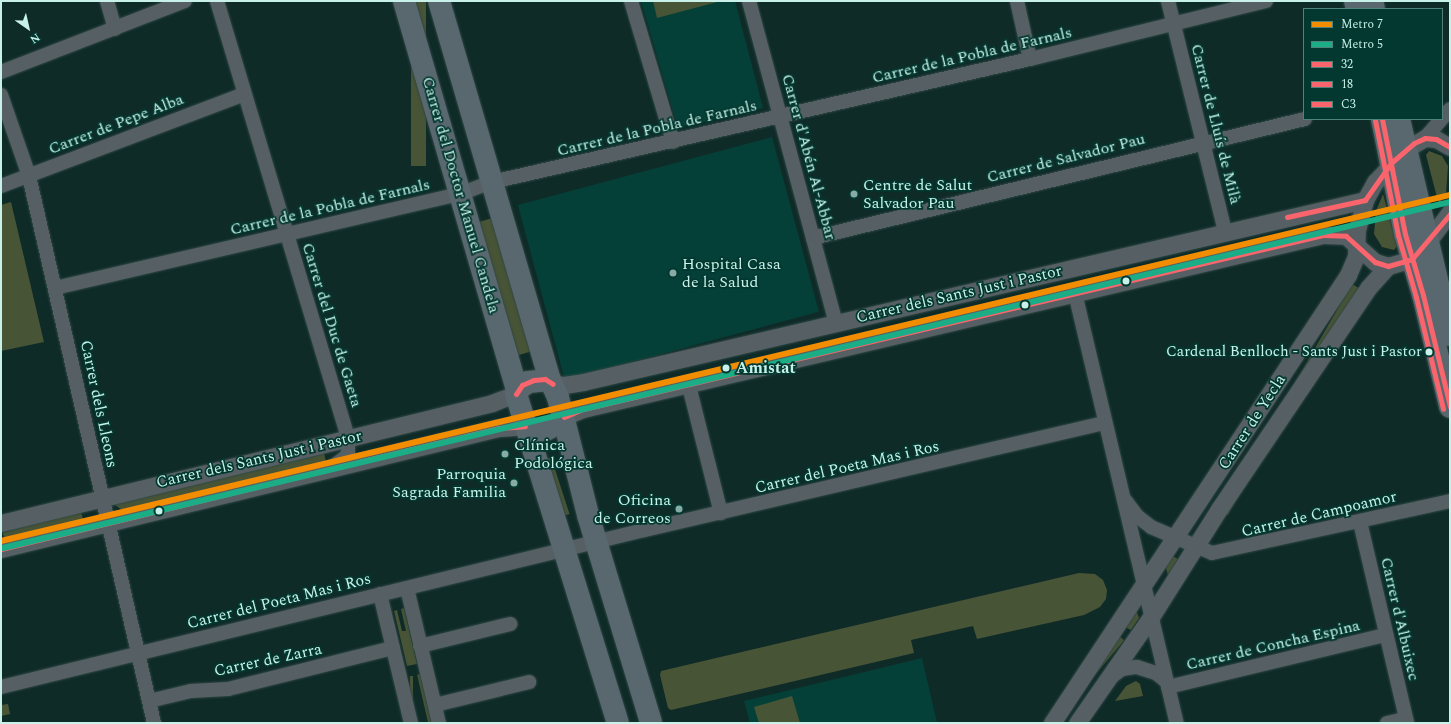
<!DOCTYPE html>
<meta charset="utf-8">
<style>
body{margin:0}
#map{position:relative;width:1451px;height:724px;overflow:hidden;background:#0f2b28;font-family:Spectral,serif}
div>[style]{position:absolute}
.built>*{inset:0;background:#054038;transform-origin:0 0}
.green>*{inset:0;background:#485436;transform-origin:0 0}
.roads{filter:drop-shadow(0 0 1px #2f4845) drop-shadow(0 0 1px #2f4845)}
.minor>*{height:14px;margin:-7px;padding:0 7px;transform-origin:7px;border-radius:7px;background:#566064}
.tertiary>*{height:17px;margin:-8.5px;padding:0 8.5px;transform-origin:8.5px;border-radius:8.5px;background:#566064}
.primary>*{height:22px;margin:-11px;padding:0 11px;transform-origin:11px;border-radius:11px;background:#59686e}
.bus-1>*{height:5px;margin:-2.5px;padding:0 2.5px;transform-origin:2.5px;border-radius:2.5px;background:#fa646c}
.bus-2>*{height:5px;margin:-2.5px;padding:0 2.5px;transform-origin:2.5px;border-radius:2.5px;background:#fa646c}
.bus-3>*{height:5px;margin:-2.5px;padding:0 2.5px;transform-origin:2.5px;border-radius:2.5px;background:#fa646c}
.metro-1>*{height:6px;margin:-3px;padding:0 3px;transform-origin:3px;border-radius:3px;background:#f28c00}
.metro-2>*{height:6px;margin:-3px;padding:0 3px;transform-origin:3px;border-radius:3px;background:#1aad86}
.dots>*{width:11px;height:11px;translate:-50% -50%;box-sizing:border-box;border:2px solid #023830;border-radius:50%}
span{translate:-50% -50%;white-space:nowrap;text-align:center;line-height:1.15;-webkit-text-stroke:3.5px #023830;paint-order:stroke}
.bus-label{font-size:15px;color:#c8f2e9}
.right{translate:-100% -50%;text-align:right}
.street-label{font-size:16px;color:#c8f2e9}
.poi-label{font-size:16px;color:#c8f2e9}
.left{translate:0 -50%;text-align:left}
.stop-label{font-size:16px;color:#c8f2e9;font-weight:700}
.frame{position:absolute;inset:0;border:2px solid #c8f2e9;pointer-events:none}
.legend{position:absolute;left:1303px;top:8px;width:140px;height:112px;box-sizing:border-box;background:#023830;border:1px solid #51827a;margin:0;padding:5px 7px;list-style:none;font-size:12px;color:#c8f2e9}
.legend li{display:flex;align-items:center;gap:8px;height:20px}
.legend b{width:20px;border:1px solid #51827a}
.north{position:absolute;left:8px;top:8px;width:40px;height:40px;-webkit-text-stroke:3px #023830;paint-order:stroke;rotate:146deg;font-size:11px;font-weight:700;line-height:16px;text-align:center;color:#c8f2e9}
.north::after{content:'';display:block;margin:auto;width:14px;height:18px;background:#c8f2e9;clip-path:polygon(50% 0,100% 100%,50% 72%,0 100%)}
</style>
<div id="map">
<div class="built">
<div style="clip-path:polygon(641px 1px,735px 1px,763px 108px,678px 128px)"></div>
<div style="left:772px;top:137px;width:181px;height:263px;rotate:75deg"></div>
<div style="clip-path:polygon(922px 658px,937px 723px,750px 723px,744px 701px)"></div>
</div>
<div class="green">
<div style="left:411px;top:1px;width:15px;height:165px"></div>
<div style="clip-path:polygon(653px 1px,721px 1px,657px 18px)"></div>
<div style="clip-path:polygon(1429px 151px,1442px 156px,1448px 166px,1446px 193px,1439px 205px,1426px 155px)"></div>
<div style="clip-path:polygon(1383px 194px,1397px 246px,1394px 250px,1382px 247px,1374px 234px,1376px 211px)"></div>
<div style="clip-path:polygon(11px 202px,44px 342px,1px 351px,1px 205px)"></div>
<div style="left:492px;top:218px;width:139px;height:16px;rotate:73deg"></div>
<div style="left:1352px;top:284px;width:8px;height:262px;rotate:30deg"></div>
<div style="clip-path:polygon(323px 449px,326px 462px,122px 510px,115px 505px,115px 500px)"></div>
<div style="left:551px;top:457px;width:60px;height:5px;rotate:72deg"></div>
<div style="left:80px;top:509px;width:14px;height:81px;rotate:73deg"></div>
<div style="clip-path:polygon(1171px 555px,1178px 559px,1168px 575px,1165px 565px)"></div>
<div style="clip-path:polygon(1079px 573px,1095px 574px,1103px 580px,1107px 590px,1106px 599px,1100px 607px,1084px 615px,977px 639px,973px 626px,911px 640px,914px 653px,671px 710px,668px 708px,660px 675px,661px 671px)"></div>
<div style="clip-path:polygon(404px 608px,417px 664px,407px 666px,394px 611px,397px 610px,402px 631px,406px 631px,401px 609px)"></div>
<div style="clip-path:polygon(1136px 609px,1139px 618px,1131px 630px,1125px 627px)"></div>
<div style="left:1118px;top:635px;width:8px;height:105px;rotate:40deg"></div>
<div style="left:420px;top:674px;width:50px;height:3px;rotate:77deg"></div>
<div style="left:410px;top:676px;width:3px;height:48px"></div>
<div style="clip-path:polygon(1136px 681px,1140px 684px,1143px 696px,1115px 701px,1126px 686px)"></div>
<div style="clip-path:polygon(792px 696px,800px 723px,759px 723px,754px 707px)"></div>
<div style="clip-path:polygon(8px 704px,10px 714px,1px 716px,1px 705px)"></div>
</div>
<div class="roads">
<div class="minor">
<div style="left:107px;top:1px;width:29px;rotate:74deg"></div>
<div style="left:217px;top:1px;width:456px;rotate:73.3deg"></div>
<div style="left:348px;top:438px;width:17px;rotate:90deg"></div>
<div style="left:348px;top:455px;width:20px;rotate:143deg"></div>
<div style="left:631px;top:1px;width:147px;rotate:73.4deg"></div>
<div style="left:749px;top:1px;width:334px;rotate:74.9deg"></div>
<div style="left:1017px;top:1px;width:59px;rotate:77.4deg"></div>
<div style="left:1168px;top:1px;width:238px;rotate:76.1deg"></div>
<div style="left:1px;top:72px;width:197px;rotate:-21.1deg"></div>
<div style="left:1px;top:95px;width:86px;rotate:70.9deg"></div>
<div style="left:29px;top:176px;width:561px;rotate:77.13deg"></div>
<div style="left:1425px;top:138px;width:38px;rotate:-49deg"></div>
<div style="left:1px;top:186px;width:260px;rotate:-20.7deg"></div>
<div style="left:813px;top:238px;width:506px;rotate:-13.6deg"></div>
<div style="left:55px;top:288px;width:416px;rotate:-13.1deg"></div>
<div style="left:460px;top:194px;width:34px;rotate:-21deg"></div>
<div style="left:492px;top:182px;width:552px;rotate:-12.88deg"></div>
<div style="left:1030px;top:59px;width:243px;rotate:-13.8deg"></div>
<div style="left:1075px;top:293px;width:442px;rotate:76.7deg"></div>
<div style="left:689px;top:386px;width:131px;rotate:75.9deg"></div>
<div style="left:1125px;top:500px;width:20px;rotate:53deg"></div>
<div style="left:1137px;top:516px;width:18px;rotate:38deg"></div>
<div style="left:1151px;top:527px;width:66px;rotate:23.1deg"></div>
<div style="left:1212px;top:553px;width:244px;rotate:-12.3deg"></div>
<div style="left:1360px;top:522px;width:206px;rotate:76.8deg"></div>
<div style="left:407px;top:588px;width:139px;rotate:76.7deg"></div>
<div style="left:380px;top:594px;width:133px;rotate:76.5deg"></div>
<div style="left:420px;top:646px;width:93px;rotate:-13.7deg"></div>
<div style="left:1110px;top:678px;width:15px;rotate:-37deg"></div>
<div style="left:1122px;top:669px;width:15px;rotate:-8deg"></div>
<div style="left:1137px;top:667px;width:20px;rotate:18deg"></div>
<div style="left:1156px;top:673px;width:14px;rotate:39deg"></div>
<div style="left:1px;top:687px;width:662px;rotate:-13.72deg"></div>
<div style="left:644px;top:530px;width:473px;rotate:-13.1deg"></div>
<div style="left:1168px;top:687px;width:223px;rotate:-13.5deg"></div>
<div style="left:149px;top:701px;width:43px;rotate:-13.4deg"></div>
<div style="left:191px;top:691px;width:37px;rotate:-3deg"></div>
<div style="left:228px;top:689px;width:170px;rotate:-14deg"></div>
<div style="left:435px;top:705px;width:97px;rotate:-13.7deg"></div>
<div style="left:1387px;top:723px;width:18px;rotate:-13deg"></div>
</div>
<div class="tertiary">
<div style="left:553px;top:384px;width:11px;rotate:5deg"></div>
<div style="left:564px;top:385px;width:19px;rotate:-9deg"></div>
<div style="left:583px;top:382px;width:803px;rotate:-13.1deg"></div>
<div style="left:564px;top:417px;width:21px;rotate:-23deg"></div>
<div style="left:583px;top:409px;width:760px;rotate:-13.23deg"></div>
<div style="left:1323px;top:235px;width:23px;rotate:2deg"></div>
<div style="left:1346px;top:236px;width:39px;rotate:42deg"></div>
<div style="left:1375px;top:262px;width:14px;rotate:17deg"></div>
<div style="left:1388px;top:266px;width:25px;rotate:-16deg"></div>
<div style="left:1412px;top:259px;width:11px;rotate:-41deg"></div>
<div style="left:1420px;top:252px;width:50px;rotate:-53.1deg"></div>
<div style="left:1px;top:523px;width:505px;rotate:-13.73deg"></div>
<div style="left:492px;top:403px;width:26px;rotate:-21deg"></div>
<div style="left:1px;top:549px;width:512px;rotate:-13.66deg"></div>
<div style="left:499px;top:428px;width:26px;rotate:-4deg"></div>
<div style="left:1052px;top:723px;width:537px;rotate:-56.55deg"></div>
<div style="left:1348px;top:275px;width:21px;rotate:-67deg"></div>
<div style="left:1356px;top:256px;width:26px;rotate:-88deg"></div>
<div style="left:1357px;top:230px;width:31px;rotate:-75deg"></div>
<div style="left:1365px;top:200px;width:21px;rotate:-61deg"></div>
<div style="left:1375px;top:182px;width:45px;rotate:-46.8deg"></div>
<div style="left:1406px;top:149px;width:22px;rotate:-30deg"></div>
<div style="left:1425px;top:138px;width:11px;rotate:5deg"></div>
<div style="left:1436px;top:139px;width:16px;rotate:30deg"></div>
<div style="left:1077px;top:723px;width:129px;rotate:-55.1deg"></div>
<div style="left:1151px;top:617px;width:128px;rotate:-57.8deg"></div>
<div style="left:1219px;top:509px;width:267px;rotate:-56deg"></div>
<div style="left:1368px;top:288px;width:30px;rotate:-48deg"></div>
</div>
<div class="primary">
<div style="left:404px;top:1px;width:405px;rotate:73.8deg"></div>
<div style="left:439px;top:1px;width:395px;rotate:73.7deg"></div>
<div style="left:1355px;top:1px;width:8px;rotate:76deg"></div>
<div style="left:1372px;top:1px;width:8px;rotate:76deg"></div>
<div style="left:1382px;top:119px;width:117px;rotate:78.7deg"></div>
<div style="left:1405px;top:234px;width:64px;rotate:73.6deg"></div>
<div style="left:1423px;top:295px;width:115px;rotate:76.4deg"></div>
<div style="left:1399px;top:119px;width:222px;rotate:76.7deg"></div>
<div style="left:564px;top:420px;width:98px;rotate:75.8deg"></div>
<div style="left:588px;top:515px;width:217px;rotate:73.1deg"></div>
<div style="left:528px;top:429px;width:18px;rotate:3deg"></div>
<div style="left:546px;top:430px;width:21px;rotate:-29deg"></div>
<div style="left:564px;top:420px;width:24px;rotate:-105deg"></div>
<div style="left:558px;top:397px;width:19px;rotate:-115deg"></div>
<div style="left:550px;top:380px;width:22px;rotate:175deg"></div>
<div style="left:528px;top:382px;width:14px;rotate:144deg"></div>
<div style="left:517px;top:390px;width:4px;rotate:104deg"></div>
<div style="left:516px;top:394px;width:344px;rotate:72.8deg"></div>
</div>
</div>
<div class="bus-1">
<div style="left:1365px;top:200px;width:45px;rotate:-54.9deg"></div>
<div style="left:1391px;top:163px;width:30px;rotate:-41deg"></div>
<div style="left:1414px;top:143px;width:12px;rotate:-24deg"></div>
<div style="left:1425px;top:138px;width:11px;rotate:5deg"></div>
<div style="left:1436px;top:139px;width:16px;rotate:30deg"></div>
<div style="left:1287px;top:217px;width:80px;rotate:-12.3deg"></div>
<div style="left:516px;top:394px;width:11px;rotate:-56deg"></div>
<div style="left:522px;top:385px;width:13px;rotate:-23deg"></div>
<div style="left:534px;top:380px;width:11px;rotate:-5deg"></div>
<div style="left:545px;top:379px;width:9px;rotate:32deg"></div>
<div style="left:564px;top:417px;width:21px;rotate:-23deg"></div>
<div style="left:583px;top:409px;width:760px;rotate:-13.23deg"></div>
<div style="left:1323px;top:235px;width:23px;rotate:2deg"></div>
<div style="left:1346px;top:236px;width:39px;rotate:42deg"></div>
<div style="left:1375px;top:262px;width:14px;rotate:17deg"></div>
<div style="left:1388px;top:266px;width:25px;rotate:-16deg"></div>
<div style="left:1412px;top:259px;width:59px;rotate:-49.8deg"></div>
<div style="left:1px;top:549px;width:512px;rotate:-13.66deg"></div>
<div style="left:499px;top:428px;width:26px;rotate:-4deg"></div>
</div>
<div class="bus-2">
<div style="left:1382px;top:119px;width:117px;rotate:78.7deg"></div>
<div style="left:1405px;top:234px;width:64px;rotate:73.6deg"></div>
<div style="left:1423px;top:295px;width:115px;rotate:76.4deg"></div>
</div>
<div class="bus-3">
<div style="left:1375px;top:120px;width:117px;rotate:78.7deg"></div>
<div style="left:1398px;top:235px;width:65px;rotate:73.8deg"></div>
<div style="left:1416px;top:297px;width:115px;rotate:76.4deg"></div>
</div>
<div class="metro-1">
<div style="left:1px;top:541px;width:1490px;rotate:-13.43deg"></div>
</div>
<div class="metro-2">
<div style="left:3px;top:548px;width:1488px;rotate:-13.45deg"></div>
</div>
<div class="dots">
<div style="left:854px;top:194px;background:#87aca5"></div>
<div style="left:673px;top:273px;background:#87aca5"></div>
<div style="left:1126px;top:281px;background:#c8f2e9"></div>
<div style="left:1025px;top:305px;background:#c8f2e9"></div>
<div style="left:1429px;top:352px;background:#c8f2e9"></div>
<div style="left:726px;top:368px;background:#c8f2e9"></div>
<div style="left:505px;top:454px;background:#87aca5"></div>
<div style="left:514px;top:483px;background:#87aca5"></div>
<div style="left:679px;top:509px;background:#87aca5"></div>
<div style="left:159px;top:511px;background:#c8f2e9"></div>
</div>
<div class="bus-label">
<span class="right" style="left:1422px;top:352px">Cardenal Benlloch - Sants Just i Pastor</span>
</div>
<div class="street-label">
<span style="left:972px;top:55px;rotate:-13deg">Carrer de la Pobla de Farnals</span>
<span style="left:116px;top:124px;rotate:-21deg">Carrer de Pepe Alba</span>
<span style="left:1216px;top:124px;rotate:76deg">Carrer de Lluís de Milà</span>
<span style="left:657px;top:128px;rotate:-13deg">Carrer de la Pobla de Farnals</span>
<span style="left:809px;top:157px;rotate:75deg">Carrer d'Abén Al-Abbar</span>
<span style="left:1066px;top:158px;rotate:-14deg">Carrer de Salvador Pau</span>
<span style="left:461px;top:195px;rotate:74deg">Carrer del Doctor Manuel Candela</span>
<span style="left:330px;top:207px;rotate:-13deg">Carrer de la Pobla de Farnals</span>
<span style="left:959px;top:294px;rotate:-13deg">Carrer dels Sants Just i Pastor</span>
<span style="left:332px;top:325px;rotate:73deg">Carrer del Duc de Gaeta</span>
<span style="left:99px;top:404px;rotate:78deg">Carrer dels Lleons</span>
<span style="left:1252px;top:422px;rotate:-57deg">Carrer de Yecla</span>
<span style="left:259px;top:459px;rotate:-13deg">Carrer dels Sants Just i Pastor</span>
<span style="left:847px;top:467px;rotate:-13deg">Carrer del Poeta Mas i Ros</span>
<span style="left:1319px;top:514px;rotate:-13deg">Carrer de Campoamor</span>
<span style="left:279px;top:601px;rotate:-14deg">Carrer del Poeta Mas i Ros</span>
<span style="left:1400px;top:619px;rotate:77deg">Carrer d'Albuixec</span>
<span style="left:1273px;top:645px;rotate:-13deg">Carrer de Concha Espina</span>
<span style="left:268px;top:660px;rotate:-12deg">Carrer de Zarra</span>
</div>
<div class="poi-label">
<span class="left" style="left:863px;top:194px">Centre de Salut<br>Salvador Pau</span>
<span class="left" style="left:682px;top:273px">Hospital Casa<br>de la Salud</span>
<span class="left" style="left:514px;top:454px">Clínica<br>Podológica</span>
<span class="right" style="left:506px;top:483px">Parroquia<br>Sagrada Familia</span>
<span class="right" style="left:671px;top:509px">Oficina<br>de Correos</span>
</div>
<div class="stop-label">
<span class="left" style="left:736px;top:368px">Amistat</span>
</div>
<div class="frame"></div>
<ul class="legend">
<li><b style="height:5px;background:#f28c00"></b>Metro 7</li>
<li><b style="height:5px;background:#1aad86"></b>Metro 5</li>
<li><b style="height:5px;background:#fa646c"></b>32</li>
<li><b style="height:5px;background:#fa646c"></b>18</li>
<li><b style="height:5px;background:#fa646c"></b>C3</li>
</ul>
<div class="north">N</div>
</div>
